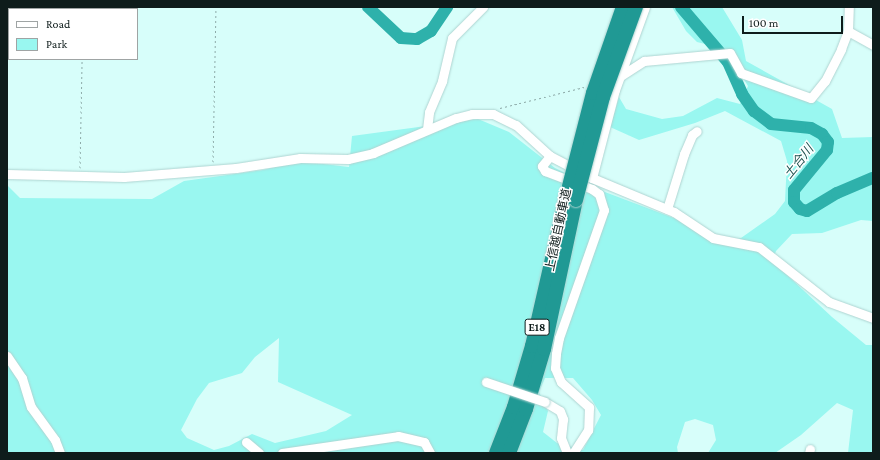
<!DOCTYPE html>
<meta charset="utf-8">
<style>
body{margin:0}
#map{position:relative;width:880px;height:460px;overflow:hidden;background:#d7fefa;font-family:"Crimson Pro","Noto Sans JP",serif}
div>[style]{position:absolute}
.green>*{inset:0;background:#99f7f0}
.river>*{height:12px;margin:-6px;padding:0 6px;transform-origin:6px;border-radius:6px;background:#2eb1ab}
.path>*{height:1px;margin-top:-0.5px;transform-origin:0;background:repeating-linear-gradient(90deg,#8daaa8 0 2px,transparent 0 5px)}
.roads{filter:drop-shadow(0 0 1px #aed4d1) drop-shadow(0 0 1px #aed4d1)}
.minor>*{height:9px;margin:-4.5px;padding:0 4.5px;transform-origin:4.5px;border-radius:4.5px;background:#fff}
.highway>*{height:14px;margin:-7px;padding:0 7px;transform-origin:7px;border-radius:7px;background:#209994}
.bridges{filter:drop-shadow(0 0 1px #aed4d1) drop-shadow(0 0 1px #aed4d1)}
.minor-bridge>*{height:9px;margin:-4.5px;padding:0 4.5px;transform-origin:4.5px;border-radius:4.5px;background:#fff}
.highway-bridge>*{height:14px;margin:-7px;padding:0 7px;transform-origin:7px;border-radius:7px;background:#209994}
span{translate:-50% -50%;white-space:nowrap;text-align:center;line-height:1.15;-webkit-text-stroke:3px #fff;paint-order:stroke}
.shield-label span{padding:1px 3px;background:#fff;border:1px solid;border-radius:3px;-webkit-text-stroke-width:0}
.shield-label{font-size:11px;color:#0e1c1b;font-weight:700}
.street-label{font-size:12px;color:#0e1c1b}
.water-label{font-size:13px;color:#1e5350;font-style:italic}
.frame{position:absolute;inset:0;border:8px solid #0e1c1b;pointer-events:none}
.legend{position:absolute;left:8px;top:8px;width:130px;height:52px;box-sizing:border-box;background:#fff;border:1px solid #9fa4a4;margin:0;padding:5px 7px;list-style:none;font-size:12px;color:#0e1c1b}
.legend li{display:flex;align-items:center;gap:8px;height:20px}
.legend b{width:20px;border:1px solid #9fa4a4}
.scale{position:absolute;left:742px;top:16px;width:101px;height:18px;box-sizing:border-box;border:2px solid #0e1c1b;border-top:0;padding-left:5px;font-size:12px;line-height:14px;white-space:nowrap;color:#0e1c1b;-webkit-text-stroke:3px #fff;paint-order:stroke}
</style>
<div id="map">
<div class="green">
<div style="clip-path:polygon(evenodd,672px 7px,722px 7px,742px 40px,746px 61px,832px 109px,842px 138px,873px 137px,873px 221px,861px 220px,822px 233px,792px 234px,776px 251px,772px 261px,832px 317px,866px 345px,873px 345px,873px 453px,848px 453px,853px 410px,837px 403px,801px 435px,775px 453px,708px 453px,716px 440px,713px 425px,695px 419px,685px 422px,677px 447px,678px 453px,7px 453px,7px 185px,20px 198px,152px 199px,184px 181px,263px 170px,298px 161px,349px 167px,352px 136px,478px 119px,509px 132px,555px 168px,597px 189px,679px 220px,722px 245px,741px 238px,775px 214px,785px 201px,787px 161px,781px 141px,725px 111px,695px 123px,639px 140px,610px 127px,619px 97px,626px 109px,662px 119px,683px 116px,717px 98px,740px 104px,748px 86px,725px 49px,697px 42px,686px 31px,672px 7px,279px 338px,278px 382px,352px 415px,326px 431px,275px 443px,252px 434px,229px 446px,214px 450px,187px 438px,181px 430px,197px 399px,209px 383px,242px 373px,255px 357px,279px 338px,672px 7px,545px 378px,573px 378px,592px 400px,601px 415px,583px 450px,557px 443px,543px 432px,548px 411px,539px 392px,545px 378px)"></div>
</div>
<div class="river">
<div style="left:368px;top:7px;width:45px;rotate:43.2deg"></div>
<div style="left:401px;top:38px;width:16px;rotate:4deg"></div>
<div style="left:417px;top:39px;width:16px;rotate:-30deg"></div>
<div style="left:431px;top:31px;width:29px;rotate:-56deg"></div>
<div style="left:681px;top:7px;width:72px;rotate:49.5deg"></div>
<div style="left:728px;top:62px;width:35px;rotate:66deg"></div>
<div style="left:742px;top:94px;width:21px;rotate:55deg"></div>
<div style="left:754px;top:111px;width:21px;rotate:37deg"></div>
<div style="left:771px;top:124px;width:40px;rotate:5.7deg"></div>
<div style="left:811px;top:128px;width:13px;rotate:29deg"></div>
<div style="left:822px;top:134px;width:10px;rotate:53deg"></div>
<div style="left:828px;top:142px;width:8px;rotate:97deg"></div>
<div style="left:827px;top:150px;width:52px;rotate:129.5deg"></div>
<div style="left:794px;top:190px;width:12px;rotate:90deg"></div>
<div style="left:794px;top:202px;width:9px;rotate:49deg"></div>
<div style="left:800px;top:209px;width:7px;rotate:16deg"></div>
<div style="left:807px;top:211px;width:35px;rotate:-31deg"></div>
<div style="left:837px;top:193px;width:39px;rotate:-23deg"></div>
<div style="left:49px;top:9px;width:2px;rotate:-63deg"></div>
<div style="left:7px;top:33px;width:2px;rotate:-27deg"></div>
</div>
<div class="path">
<div style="left:59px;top:9px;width:3px;rotate:-45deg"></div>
<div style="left:85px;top:9px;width:2px;rotate:-63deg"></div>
<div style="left:92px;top:9px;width:2px;rotate:-63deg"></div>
<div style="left:7px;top:42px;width:2px"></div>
<div style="left:500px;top:108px;width:87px;rotate:-14deg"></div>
<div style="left:213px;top:162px;width:155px;rotate:-88.9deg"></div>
<div style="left:80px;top:168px;width:109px;rotate:-88.9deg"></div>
</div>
<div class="roads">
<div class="minor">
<div style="left:848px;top:31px;width:29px;rotate:29deg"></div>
<div style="left:619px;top:77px;width:30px;rotate:-33deg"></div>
<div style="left:644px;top:61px;width:86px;rotate:-5.3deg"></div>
<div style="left:730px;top:53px;width:23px;rotate:61deg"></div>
<div style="left:741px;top:73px;width:74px;rotate:19.7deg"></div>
<div style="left:811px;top:98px;width:22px;rotate:-51deg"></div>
<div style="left:825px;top:81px;width:36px;rotate:-63deg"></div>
<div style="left:841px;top:49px;width:19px;rotate:-69deg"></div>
<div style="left:848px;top:31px;width:24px;rotate:-88deg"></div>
<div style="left:427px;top:129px;width:17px;rotate:-83deg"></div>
<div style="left:429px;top:112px;width:34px;rotate:-67deg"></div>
<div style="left:442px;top:81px;width:44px;rotate:-76.9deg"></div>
<div style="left:452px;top:38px;width:44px;rotate:-45deg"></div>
<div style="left:550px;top:156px;width:13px;rotate:129deg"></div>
<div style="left:542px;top:166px;width:6px;rotate:59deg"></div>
<div style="left:545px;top:171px;width:50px;rotate:21deg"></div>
<div style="left:592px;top:189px;width:9px;rotate:36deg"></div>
<div style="left:599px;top:194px;width:17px;rotate:73deg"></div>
<div style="left:604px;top:210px;width:136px;rotate:109.4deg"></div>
<div style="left:559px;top:338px;width:16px;rotate:101deg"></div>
<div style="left:556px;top:354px;width:14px;rotate:94deg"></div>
<div style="left:555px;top:368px;width:15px;rotate:67deg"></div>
<div style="left:561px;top:382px;width:38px;rotate:42deg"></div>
<div style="left:589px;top:407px;width:23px;rotate:92deg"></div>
<div style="left:588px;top:430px;width:27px;rotate:123deg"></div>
<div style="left:7px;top:174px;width:117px;rotate:1.5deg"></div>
<div style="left:124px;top:177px;width:112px;rotate:-4.6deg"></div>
<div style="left:236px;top:168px;width:65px;rotate:-8.9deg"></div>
<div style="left:300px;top:158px;width:48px;rotate:1.2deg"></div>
<div style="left:348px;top:159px;width:26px;rotate:-13deg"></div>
<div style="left:373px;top:153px;width:90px;rotate:-22.9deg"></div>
<div style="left:456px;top:118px;width:16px;rotate:-14deg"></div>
<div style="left:472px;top:114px;width:21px"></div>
<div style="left:493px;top:114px;width:25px;rotate:26deg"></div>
<div style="left:516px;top:125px;width:46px;rotate:42.4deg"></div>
<div style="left:550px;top:156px;width:47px;rotate:27.6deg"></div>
<div style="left:592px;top:178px;width:89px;rotate:22.5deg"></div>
<div style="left:674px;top:212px;width:47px;rotate:33.7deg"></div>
<div style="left:713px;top:238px;width:47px;rotate:11.1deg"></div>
<div style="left:759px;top:247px;width:89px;rotate:38.2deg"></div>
<div style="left:829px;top:302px;width:47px;rotate:20deg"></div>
<div style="left:592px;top:178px;width:91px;rotate:-75.4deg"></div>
<div style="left:615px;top:90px;width:88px;rotate:-70.1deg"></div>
<div style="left:667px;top:209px;width:58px;rotate:-72.8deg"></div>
<div style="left:684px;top:154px;width:21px;rotate:-67deg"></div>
<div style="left:692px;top:135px;width:6px;rotate:-39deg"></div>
<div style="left:7px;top:356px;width:27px;rotate:56deg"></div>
<div style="left:22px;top:378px;width:30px;rotate:73deg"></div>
<div style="left:31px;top:407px;width:41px;rotate:54deg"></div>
<div style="left:55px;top:440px;width:14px;rotate:69deg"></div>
<div style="left:545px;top:402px;width:17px;rotate:31deg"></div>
<div style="left:560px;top:411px;width:9px;rotate:69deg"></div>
<div style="left:563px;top:419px;width:19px;rotate:96deg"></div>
<div style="left:561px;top:438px;width:16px;rotate:68deg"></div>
<div style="left:246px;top:442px;width:17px;rotate:40deg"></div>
<div style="left:282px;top:453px;width:117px;rotate:-8.3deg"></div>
<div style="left:398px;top:436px;width:27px;rotate:13deg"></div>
<div style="left:424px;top:442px;width:13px;rotate:61deg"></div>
<div style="left:809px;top:453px;width:4px;rotate:-76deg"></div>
</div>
<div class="highway">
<div style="left:496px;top:453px;width:49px;rotate:-68.6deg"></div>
<div style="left:514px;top:407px;width:64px;rotate:-73.6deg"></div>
<div style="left:532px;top:346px;width:152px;rotate:-77.1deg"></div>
<div style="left:509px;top:453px;width:47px;rotate:-68.9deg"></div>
<div style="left:526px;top:409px;width:63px;rotate:-73.3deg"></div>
<div style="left:544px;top:349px;width:152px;rotate:-77.9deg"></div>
</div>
</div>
<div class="bridges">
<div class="minor-bridge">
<div style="left:486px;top:382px;width:62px;rotate:18.7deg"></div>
</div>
<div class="highway-bridge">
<div style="left:566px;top:198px;width:108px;rotate:-75.6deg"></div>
<div style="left:593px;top:93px;width:91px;rotate:-70.8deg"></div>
<div style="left:576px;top:200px;width:106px;rotate:-75.3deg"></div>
<div style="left:603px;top:97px;width:96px;rotate:-69.9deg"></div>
</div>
</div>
<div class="shield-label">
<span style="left:537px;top:327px">E18</span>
</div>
<div class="street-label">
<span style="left:559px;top:230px;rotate:-78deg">上信越自動車道</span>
</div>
<div class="water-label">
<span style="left:799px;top:162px;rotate:-51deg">土合川</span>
</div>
<div class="frame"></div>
<ul class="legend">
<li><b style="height:5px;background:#fff"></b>Road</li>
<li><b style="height:11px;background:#99f7f0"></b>Park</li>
</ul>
<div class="scale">100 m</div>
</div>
